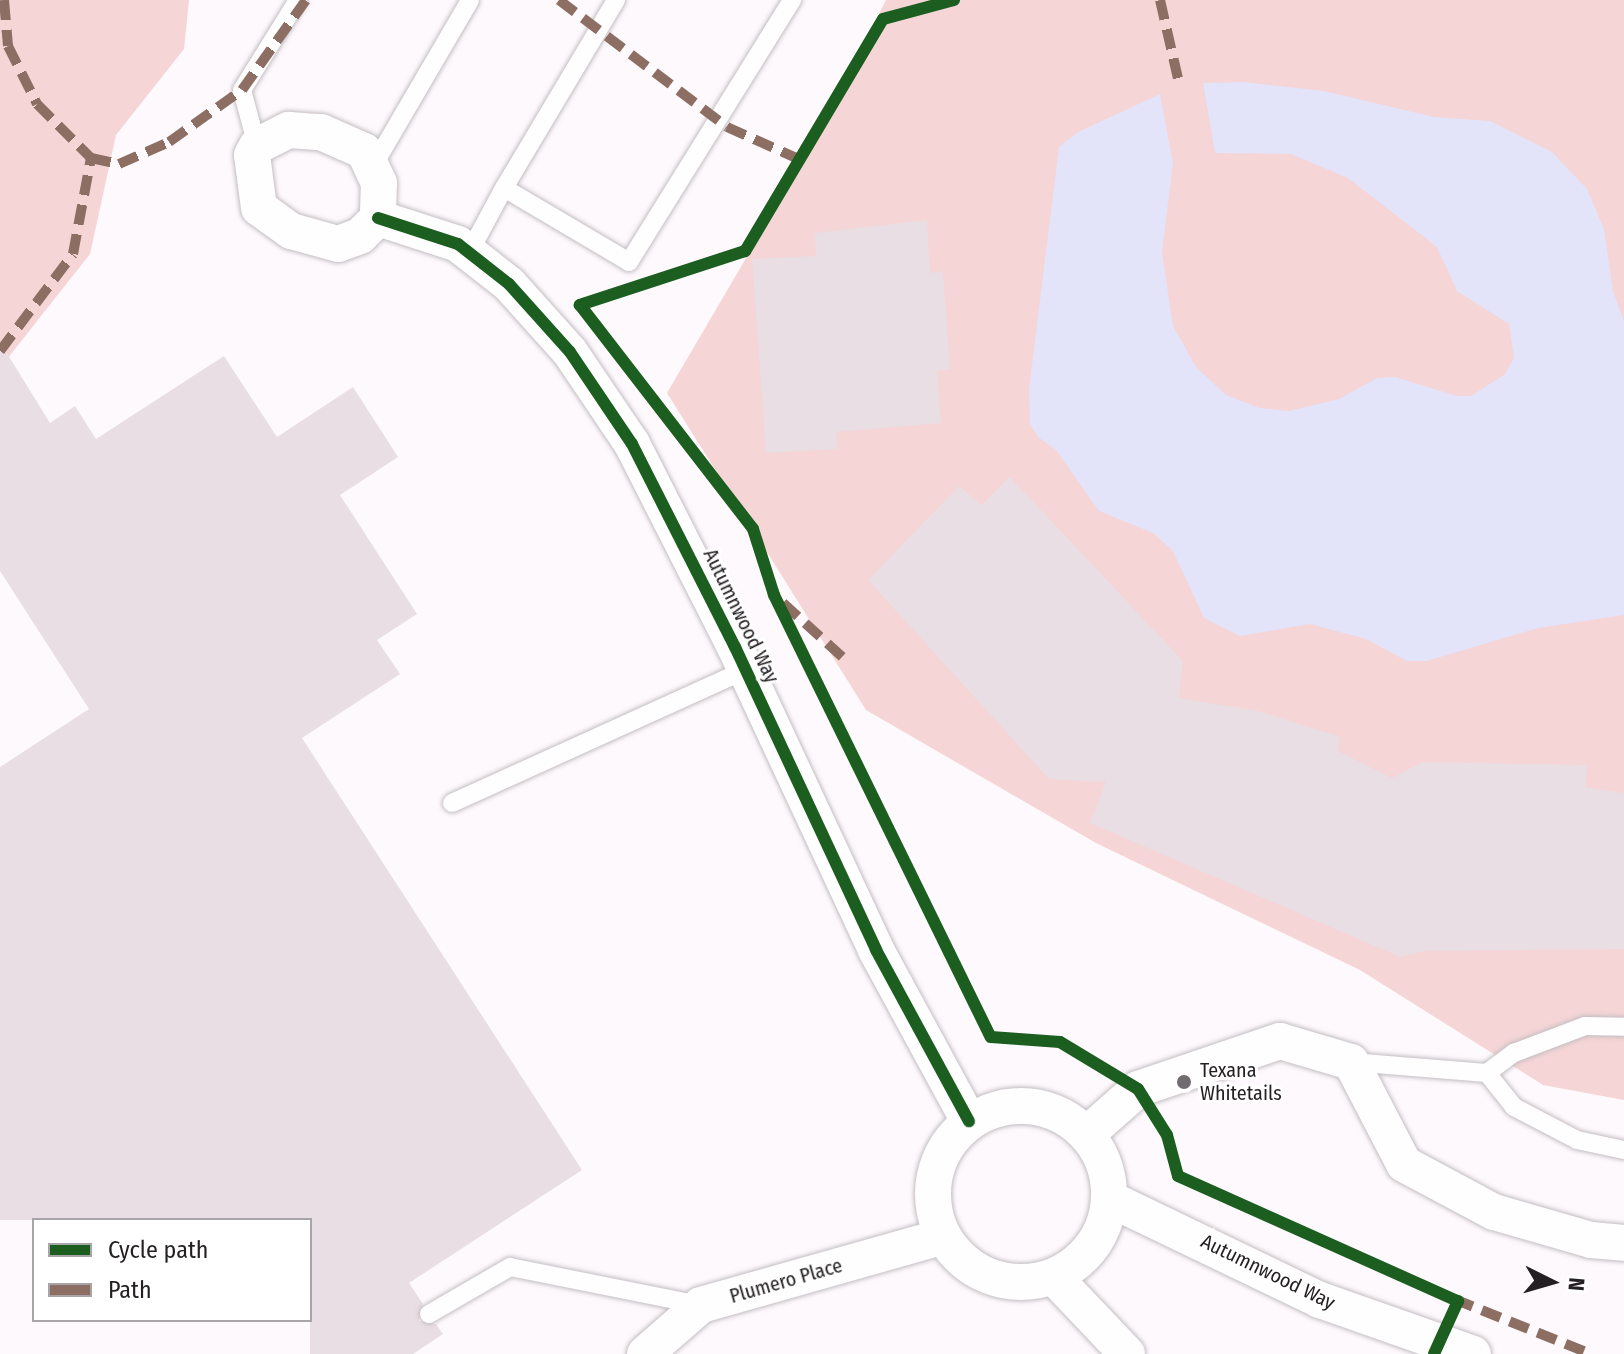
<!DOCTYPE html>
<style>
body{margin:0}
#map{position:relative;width:1624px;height:1354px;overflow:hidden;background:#fef9fd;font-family:"Fira Sans Condensed",sans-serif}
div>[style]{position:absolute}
.green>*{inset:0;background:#f5d5d6}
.water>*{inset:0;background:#e3e3f9}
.building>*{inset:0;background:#e9dee3}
.roads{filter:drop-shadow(0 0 2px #c3bec2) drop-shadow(0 0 2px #c3bec2)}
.lane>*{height:18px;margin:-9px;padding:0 9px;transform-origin:9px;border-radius:9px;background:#fffeff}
.street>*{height:36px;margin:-18px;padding:0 18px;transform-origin:18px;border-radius:18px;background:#fffeff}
.street>.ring{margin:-18px;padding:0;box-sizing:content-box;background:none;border:36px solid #fffeff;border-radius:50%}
.quiet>*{height:10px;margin-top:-5px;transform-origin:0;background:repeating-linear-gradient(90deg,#8d6e63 0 20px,transparent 0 30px)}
.cycleway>*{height:12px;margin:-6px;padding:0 6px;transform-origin:6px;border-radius:6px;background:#1b5e20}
.dots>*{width:22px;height:22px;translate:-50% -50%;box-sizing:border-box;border:4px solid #fff;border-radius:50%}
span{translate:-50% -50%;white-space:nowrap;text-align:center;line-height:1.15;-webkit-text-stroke:6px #fff;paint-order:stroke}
.street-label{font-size:20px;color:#231f22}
.poi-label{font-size:20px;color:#231f22}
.left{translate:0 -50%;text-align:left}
.legend{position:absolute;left:32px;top:1218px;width:280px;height:104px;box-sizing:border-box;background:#fff;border:2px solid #a7a5a7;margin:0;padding:10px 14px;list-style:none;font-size:24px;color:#231f22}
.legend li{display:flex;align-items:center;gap:16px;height:40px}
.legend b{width:40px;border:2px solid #a7a5a7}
.north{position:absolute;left:1512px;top:1242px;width:80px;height:80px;-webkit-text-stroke:6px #fff;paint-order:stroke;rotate:95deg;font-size:22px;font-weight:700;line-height:32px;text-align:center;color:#231f22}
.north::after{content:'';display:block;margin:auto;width:28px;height:36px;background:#231f22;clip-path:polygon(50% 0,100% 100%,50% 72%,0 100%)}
</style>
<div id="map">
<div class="green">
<div style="clip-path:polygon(0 0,189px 0,184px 49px,116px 135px,90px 254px,0 368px)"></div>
<div style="clip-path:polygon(886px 0,1624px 0,1624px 1100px,1543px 1085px,1360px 970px,1096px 843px,866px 710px,667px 393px,803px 161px)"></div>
</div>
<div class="water">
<div style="clip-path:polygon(1244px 82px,1324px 91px,1434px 117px,1490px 121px,1552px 152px,1587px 189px,1604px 229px,1613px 291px,1624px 321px,1624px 615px,1538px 628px,1427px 661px,1407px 661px,1366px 639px,1310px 624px,1240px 636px,1204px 618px,1173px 551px,1153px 533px,1099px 511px,1056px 450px,1038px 437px,1030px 424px,1029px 389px,1059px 147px,1078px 132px,1160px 94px,1173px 163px,1162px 252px,1173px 326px,1196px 367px,1226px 395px,1260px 408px,1289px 411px,1339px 399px,1377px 378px,1395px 377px,1457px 396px,1471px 396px,1504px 375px,1514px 358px,1509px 324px,1457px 291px,1437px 247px,1348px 178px,1291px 154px,1215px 153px,1203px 83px)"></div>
</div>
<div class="building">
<div style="clip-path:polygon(927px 220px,930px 273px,943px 271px,950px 369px,937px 371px,941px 423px,836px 432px,837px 449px,766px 453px,752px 259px,816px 256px,815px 233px)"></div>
<div style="clip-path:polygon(0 342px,50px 423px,75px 406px,96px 439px,224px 356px,277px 437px,353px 387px,398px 457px,340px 495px,417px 614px,377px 640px,400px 674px,302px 738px,582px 1170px,409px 1283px,423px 1304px,419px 1321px,436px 1324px,443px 1334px,413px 1354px,310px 1354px,310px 1220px,0 1220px,0 767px,89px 709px,0 571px)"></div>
<div style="clip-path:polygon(1010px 477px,1183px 661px,1179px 698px,1259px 711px,1340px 737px,1338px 751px,1392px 778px,1423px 762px,1587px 765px,1585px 787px,1624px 793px,1624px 949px,1424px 951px,1400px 957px,1090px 823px,1106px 782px,1049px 779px,868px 580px,959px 486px,982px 505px)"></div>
</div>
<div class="roads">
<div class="lane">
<div style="left:257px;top:146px;width:58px;rotate:-105deg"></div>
<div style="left:242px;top:90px;width:106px;rotate:-58.1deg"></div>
<div style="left:372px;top:168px;width:194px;rotate:-59.7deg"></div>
<div style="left:504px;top:188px;width:219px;rotate:-59.2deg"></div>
<div style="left:469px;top:253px;width:74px;rotate:-61.7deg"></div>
<div style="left:504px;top:188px;width:145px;rotate:30.6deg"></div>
<div style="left:629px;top:262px;width:309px;rotate:-58.1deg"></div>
<div style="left:452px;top:803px;width:322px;rotate:-24.4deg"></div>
<div style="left:1351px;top:1062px;width:136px;rotate:4.6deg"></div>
<div style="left:1487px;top:1073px;width:34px;rotate:-37deg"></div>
<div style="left:1514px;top:1053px;width:76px;rotate:-20.8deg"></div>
<div style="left:1585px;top:1026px;width:39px;rotate:1deg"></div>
<div style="left:1487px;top:1073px;width:43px;rotate:51.5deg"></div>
<div style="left:1514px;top:1107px;width:71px;rotate:27.6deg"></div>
<div style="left:1577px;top:1140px;width:48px;rotate:12deg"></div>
<div style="left:429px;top:1314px;width:94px;rotate:-30.1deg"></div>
<div style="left:510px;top:1267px;width:195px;rotate:11.3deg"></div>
</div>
<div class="street">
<div style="left:289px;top:130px;width:32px;rotate:4deg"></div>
<div style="left:321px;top:132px;width:47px;rotate:23.8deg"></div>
<div style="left:364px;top:151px;width:35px;rotate:65deg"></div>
<div style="left:379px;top:183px;width:35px;rotate:92deg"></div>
<div style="left:378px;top:218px;width:25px;rotate:135deg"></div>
<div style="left:360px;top:236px;width:23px;rotate:160deg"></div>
<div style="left:338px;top:244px;width:49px;rotate:-164.5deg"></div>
<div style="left:291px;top:231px;width:39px;rotate:-144deg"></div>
<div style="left:259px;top:208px;width:53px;rotate:-97.5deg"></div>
<div style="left:252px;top:155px;width:10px;rotate:-61deg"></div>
<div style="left:257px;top:146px;width:36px;rotate:-27deg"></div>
<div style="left:378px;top:218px;width:84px;rotate:18deg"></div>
<div style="left:458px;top:244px;width:65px;rotate:38.1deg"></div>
<div style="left:509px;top:284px;width:91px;rotate:48.1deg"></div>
<div style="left:570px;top:352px;width:111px;rotate:56deg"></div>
<div style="left:632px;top:444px;width:228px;rotate:63.1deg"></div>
<div style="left:735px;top:647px;width:334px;rotate:65deg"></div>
<div style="left:876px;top:950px;width:195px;rotate:61.5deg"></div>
<div class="ring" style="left:933px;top:1106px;width:140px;height:140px"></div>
<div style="left:1087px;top:1134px;width:68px;rotate:-41.4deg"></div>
<div style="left:1138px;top:1089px;width:150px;rotate:-18.7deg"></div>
<div style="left:1280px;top:1041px;width:74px;rotate:16.5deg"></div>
<div style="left:1351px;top:1062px;width:115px;rotate:62.5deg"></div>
<div style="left:1404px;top:1164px;width:102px;rotate:28.1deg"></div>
<div style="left:1494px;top:1212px;width:101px;rotate:16.1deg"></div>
<div style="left:1591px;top:1240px;width:33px;rotate:5deg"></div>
<div style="left:1110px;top:1199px;width:233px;rotate:25.7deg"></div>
<div style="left:1320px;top:1300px;width:162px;rotate:19.4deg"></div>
<div style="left:1054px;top:1277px;width:106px;rotate:46.5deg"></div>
<div style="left:645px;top:1354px;width:74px;rotate:-41.2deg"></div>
<div style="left:701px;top:1305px;width:250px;rotate:-15.8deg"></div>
</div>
</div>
<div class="quiet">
<div style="left:4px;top:0;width:46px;rotate:85deg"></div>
<div style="left:8px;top:46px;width:65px;rotate:63.4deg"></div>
<div style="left:37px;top:104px;width:76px;rotate:45deg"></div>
<div style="left:91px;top:158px;width:29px;rotate:12deg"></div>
<div style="left:119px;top:164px;width:55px;rotate:-23.7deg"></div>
<div style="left:169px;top:142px;width:90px;rotate:-35.5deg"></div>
<div style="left:242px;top:90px;width:110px;rotate:-54.6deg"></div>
<div style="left:559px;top:0;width:211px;rotate:37.1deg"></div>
<div style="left:727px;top:127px;width:83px;rotate:24.1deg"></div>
<div style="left:1160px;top:0;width:85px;rotate:77.1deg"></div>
<div style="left:0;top:351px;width:121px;rotate:-53deg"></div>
<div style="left:73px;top:254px;width:98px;rotate:-79.4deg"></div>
<div style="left:783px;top:603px;width:89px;rotate:42.3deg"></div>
<div style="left:1454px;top:1299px;width:148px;rotate:21.9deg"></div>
</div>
<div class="cycleway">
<div style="left:954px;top:0;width:73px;rotate:165deg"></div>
<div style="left:883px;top:19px;width:270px;rotate:120.7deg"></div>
<div style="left:745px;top:251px;width:174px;rotate:161.9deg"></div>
<div style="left:580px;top:305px;width:283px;rotate:52.3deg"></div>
<div style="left:753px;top:529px;width:69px;rotate:72.3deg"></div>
<div style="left:774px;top:595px;width:492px;rotate:63.9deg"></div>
<div style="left:991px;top:1037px;width:69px;rotate:4.1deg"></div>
<div style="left:1060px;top:1042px;width:91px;rotate:31.1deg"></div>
<div style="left:1138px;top:1089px;width:54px;rotate:57.8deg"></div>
<div style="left:1167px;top:1135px;width:42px;rotate:75deg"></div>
<div style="left:1178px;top:1176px;width:307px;rotate:24.1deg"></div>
<div style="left:1458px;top:1301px;width:58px;rotate:114.4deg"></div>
<div style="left:378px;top:218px;width:84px;rotate:18deg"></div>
<div style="left:458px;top:244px;width:65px;rotate:38.1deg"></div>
<div style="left:509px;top:284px;width:91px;rotate:48.1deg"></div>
<div style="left:570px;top:352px;width:111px;rotate:56deg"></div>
<div style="left:632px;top:444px;width:228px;rotate:63.1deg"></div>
<div style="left:735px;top:647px;width:334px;rotate:65deg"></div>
<div style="left:876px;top:950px;width:195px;rotate:61.5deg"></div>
</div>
<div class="dots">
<div style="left:1184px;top:1082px;background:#706b6f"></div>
</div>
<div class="street-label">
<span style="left:741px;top:616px;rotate:64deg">Autumnwood Way</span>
<span style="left:1268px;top:1272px;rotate:26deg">Autumnwood Way</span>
<span style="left:786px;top:1281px;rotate:-16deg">Plumero Place</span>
</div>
<div class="poi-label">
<span class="left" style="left:1200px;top:1082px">Texana<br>Whitetails</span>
</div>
<ul class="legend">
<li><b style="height:10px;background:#1b5e20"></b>Cycle path</li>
<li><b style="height:10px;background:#8d6e63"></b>Path</li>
</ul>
<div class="north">N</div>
</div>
